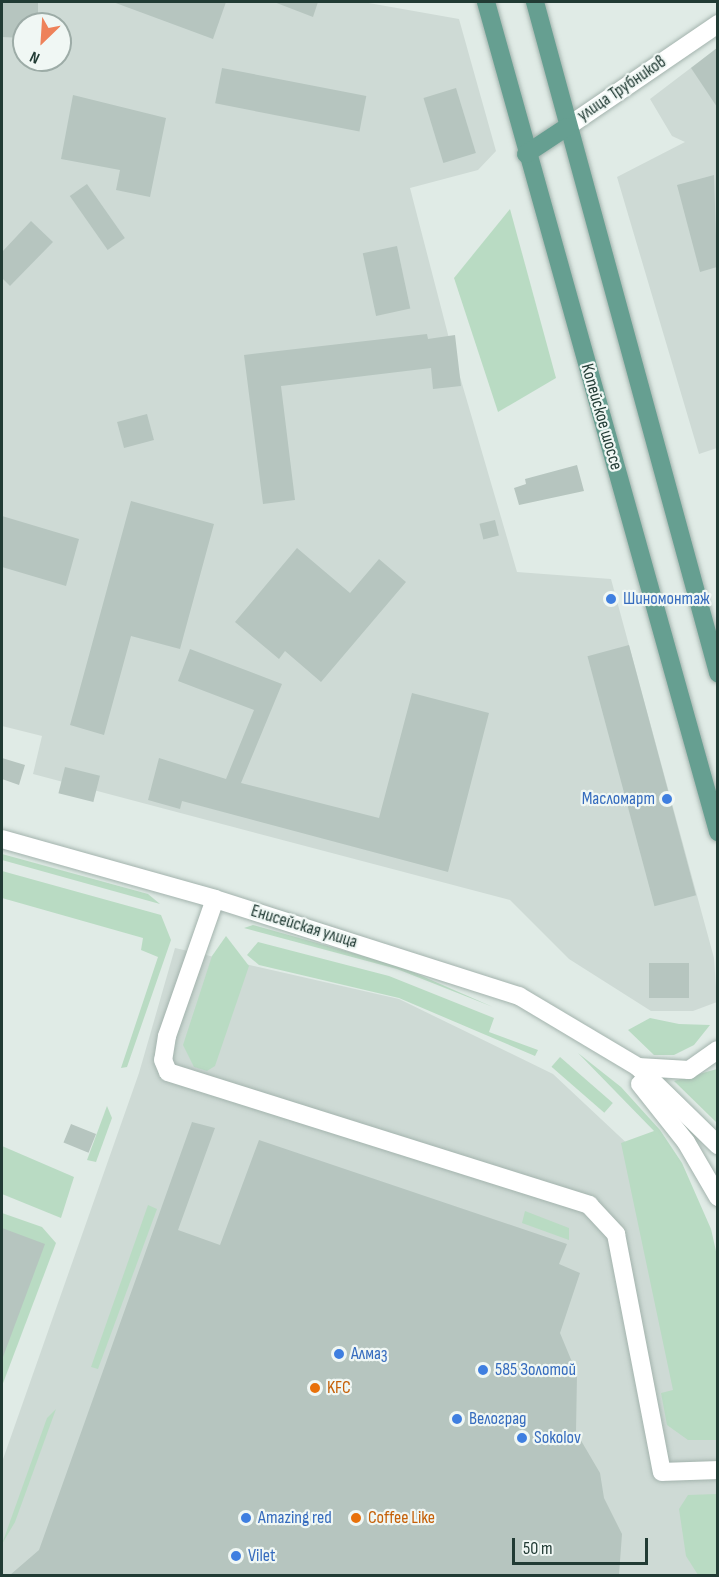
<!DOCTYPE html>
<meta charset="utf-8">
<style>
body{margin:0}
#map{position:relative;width:719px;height:1577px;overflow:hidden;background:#e0ebe6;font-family:"Sofia Sans Condensed",sans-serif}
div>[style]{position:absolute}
.built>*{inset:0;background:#cedad5}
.green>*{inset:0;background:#b9dbc3;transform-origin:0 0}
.building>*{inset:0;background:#b6c5bf;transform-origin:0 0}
.roads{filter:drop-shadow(0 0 2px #a3b3ad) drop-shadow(0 0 2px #a3b3ad)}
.minor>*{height:18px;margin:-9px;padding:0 9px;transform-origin:9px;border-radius:9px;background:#fff}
.tertiary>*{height:18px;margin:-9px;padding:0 9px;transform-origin:9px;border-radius:9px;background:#fff}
.primary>*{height:18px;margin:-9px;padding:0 9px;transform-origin:9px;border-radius:9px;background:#669f91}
.dots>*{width:16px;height:16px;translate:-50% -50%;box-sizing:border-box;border:3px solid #f0f7f4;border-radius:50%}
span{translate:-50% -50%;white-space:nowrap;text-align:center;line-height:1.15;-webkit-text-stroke:4.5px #f0f7f4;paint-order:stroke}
.street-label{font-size:18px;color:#213b34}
.shop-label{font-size:18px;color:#366cbe}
.left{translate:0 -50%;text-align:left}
.right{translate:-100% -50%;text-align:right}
.food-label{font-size:18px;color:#c56008}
.frame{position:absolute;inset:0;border:3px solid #213b34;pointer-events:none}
.north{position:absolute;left:12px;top:12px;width:60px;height:60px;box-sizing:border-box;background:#f0f7f4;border:2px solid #9daca7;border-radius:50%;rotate:205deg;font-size:16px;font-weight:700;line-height:24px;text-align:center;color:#213b34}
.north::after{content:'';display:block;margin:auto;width:21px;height:27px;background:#ee825a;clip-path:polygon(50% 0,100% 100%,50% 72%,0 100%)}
.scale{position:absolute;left:512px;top:1538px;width:136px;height:27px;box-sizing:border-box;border:3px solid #213b34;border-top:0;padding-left:8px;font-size:18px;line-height:21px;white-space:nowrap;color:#213b34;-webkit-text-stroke:4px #f0f7f4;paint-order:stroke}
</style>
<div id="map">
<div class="built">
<div style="clip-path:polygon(evenodd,2px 2px,363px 2px,459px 19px,496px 151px,478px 170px,410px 188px,451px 346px,517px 572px,611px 579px,714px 958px,717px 1002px,693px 1011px,651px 1011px,569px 959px,510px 900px,33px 774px,42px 736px,2px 726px,2px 2px,24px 24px,60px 24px,60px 60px,24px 60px,24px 24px)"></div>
<div style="clip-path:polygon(717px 48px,717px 448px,699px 454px,617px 177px,685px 142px,672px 136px,650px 99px)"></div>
<div style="clip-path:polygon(175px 948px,399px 999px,553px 1074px,665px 1179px,717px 1395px,717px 1575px,2px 1575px,2px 1462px,139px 1073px)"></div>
</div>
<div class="green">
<div style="clip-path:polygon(510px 209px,556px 378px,498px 412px,454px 278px)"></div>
<div style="clip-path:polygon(2px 854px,148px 894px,160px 904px,2px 860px)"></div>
<div style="clip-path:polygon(2px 871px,161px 915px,171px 940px,127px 1067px,121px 1068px,158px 957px,141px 950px,143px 938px,2px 898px)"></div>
<div style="clip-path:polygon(253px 925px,399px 966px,493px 1007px,397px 969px,244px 928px)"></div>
<div style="clip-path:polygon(226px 936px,249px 966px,215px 1066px,207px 1071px,194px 1067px,183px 1045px,212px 956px)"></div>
<div style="clip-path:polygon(258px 942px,389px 976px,494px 1018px,489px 1032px,538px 1050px,535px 1056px,399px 998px,259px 965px,247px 955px)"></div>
<div style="clip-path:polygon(650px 1018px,679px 1024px,710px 1025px,694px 1045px,674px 1055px,654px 1055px,628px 1030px)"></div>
<div style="clip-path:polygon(578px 1053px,621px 1087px,660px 1130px,682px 1163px,711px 1229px,718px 1260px,717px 1440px,688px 1440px,667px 1425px,661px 1393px,673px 1390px,621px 1143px,654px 1131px)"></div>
<div style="left:560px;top:1057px;width:70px;height:13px;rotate:41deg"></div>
<div style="clip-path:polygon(717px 1069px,717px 1123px,674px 1081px)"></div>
<div style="clip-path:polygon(107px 1106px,112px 1118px,96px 1162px,87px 1160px)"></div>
<div style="clip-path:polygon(2px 1146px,74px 1177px,61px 1218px,2px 1194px)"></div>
<div style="clip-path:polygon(148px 1205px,157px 1209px,98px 1369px,91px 1367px)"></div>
<div style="clip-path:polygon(525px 1211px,569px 1228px,569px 1240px,522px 1223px)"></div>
<div style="clip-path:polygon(2px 1213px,42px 1227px,56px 1243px,2px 1386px)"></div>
<div style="clip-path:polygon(56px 1409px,15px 1522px,2px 1544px,47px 1418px)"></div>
<div style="clip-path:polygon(717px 1494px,717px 1575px,698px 1575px,686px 1556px,679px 1509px,688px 1495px)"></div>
</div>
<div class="building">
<div style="clip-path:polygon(2px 2px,38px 2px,38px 24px,24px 24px,24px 38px,2px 37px)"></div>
<div style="clip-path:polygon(113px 2px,226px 2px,213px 39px)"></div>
<div style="clip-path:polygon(274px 2px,318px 2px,313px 17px)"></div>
<div style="clip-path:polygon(717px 48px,717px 107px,691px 68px)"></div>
<div style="left:222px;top:68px;width:147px;height:36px;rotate:11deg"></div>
<div style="left:456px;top:88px;width:68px;height:34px;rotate:73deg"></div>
<div style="clip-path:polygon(73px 95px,166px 118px,150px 197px,116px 190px,120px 170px,61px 159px)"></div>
<div style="clip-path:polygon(714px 175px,717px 267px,700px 272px,677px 185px)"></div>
<div style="left:87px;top:184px;width:66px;height:21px;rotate:55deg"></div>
<div style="clip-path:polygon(31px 221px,53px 242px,10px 286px,2px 278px,2px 252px)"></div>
<div style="left:397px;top:246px;width:64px;height:35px;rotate:78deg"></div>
<div style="clip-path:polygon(427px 334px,428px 339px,455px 335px,461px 386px,433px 389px,431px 368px,281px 386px,295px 500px,263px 504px,244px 355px)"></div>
<div style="left:147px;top:414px;width:27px;height:31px;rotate:75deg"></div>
<div style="clip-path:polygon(577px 465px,584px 491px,519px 505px,514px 488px,526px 484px,525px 479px)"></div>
<div style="clip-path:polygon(131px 501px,214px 524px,180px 649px,131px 636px,104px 735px,70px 725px)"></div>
<div style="clip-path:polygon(2px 516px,79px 539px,66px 586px,2px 567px)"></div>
<div style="left:495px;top:520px;width:16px;height:16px;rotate:76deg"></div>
<div style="clip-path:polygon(297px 548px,350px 593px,379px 559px,406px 582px,321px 682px,285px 651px,279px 659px,235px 622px)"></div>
<div style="left:629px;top:645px;width:259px;height:43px;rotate:75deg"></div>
<div style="clip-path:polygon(190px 649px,282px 684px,241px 783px,379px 818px,412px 693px,489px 713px,448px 872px,182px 801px,180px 809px,148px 800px,159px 758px,226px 779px,254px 710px,178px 681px)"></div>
<div style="clip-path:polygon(2px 758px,25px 765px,19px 785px,2px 779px)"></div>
<div style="left:65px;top:767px;width:36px;height:27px;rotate:14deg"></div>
<div style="left:649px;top:963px;width:40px;height:35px"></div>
<div style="clip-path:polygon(192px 1122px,215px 1128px,178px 1230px,220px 1245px,259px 1140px,567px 1244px,559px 1264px,580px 1273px,560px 1333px,577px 1374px,576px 1432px,600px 1473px,604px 1498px,622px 1534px,619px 1575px,10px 1575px,39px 1550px)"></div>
<div style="left:71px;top:1124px;width:27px;height:20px;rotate:22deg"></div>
<div style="clip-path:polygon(2px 1228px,45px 1244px,3px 1357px,2px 1357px)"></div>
</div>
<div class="roads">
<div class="minor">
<div style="left:215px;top:899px;width:145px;rotate:109.3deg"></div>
<div style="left:167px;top:1036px;width:24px;rotate:99deg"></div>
<div style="left:163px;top:1060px;width:13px;rotate:67deg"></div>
<div style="left:168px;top:1072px;width:442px;rotate:17.5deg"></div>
<div style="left:589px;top:1205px;width:40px;rotate:47deg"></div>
<div style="left:616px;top:1234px;width:242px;rotate:79.1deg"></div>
<div style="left:662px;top:1472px;width:56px;rotate:-2deg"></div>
</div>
<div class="tertiary">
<div style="left:567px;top:127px;width:183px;rotate:-34.3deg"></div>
<div style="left:2px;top:839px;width:221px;rotate:15.7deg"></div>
<div style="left:215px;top:899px;width:319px;rotate:17.7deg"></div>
<div style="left:519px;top:996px;width:139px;rotate:30.8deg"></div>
<div style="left:638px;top:1067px;width:112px;rotate:44.3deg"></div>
<div style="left:638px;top:1067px;width:51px;rotate:3.4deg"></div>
<div style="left:689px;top:1070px;width:35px;rotate:-35deg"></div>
<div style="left:640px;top:1084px;width:74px;rotate:51.6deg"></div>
<div style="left:686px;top:1142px;width:64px;rotate:59.8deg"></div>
</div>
<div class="primary">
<div style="left:486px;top:2px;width:862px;rotate:74.38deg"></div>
<div style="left:535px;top:2px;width:696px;rotate:74.74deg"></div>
<div style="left:526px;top:154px;width:49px;rotate:-33.4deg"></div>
</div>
</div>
<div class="dots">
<div style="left:611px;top:599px;background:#3f7fe0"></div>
<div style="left:667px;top:799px;background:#3f7fe0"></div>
<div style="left:339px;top:1354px;background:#3f7fe0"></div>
<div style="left:483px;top:1370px;background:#3f7fe0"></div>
<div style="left:315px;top:1388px;background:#e8710a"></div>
<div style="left:457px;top:1419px;background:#3f7fe0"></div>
<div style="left:522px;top:1438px;background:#3f7fe0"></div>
<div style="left:246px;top:1518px;background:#3f7fe0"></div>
<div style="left:356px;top:1518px;background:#e8710a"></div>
<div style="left:236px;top:1556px;background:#3f7fe0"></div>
</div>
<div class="street-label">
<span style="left:622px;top:89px;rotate:-34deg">улица Трубников</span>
<span style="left:601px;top:417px;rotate:74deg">Копейское шоссе</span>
<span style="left:304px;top:927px;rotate:17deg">Енисейская улица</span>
</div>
<div class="shop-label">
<span class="left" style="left:623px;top:599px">Шиномонтаж</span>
<span class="right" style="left:655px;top:799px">Масломарт</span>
<span class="left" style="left:351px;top:1354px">Алмаз</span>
<span class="left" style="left:495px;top:1370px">585 Золотой</span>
<span class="left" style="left:469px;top:1419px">Велоград</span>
<span class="left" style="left:534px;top:1438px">Sokolov</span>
<span class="left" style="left:258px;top:1518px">Amazing red</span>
<span class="left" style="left:248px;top:1556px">Vilet</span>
</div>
<div class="food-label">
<span class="left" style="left:327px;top:1388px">KFC</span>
<span class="left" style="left:368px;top:1518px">Coffee Like</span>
</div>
<div class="frame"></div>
<div class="north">N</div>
<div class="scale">50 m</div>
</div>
